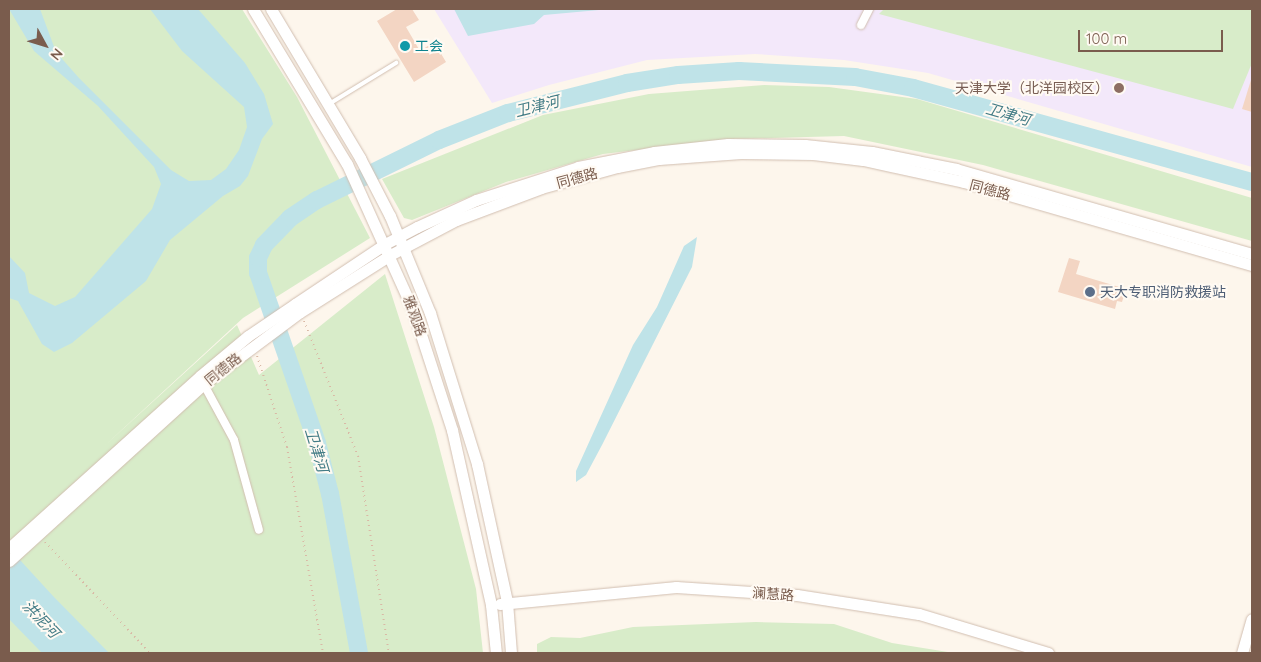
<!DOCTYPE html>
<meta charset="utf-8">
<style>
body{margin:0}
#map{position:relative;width:1261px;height:662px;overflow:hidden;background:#fdf6ec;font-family:Quicksand,"Noto Sans SC",sans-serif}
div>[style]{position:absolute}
.education>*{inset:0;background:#f3e8fa}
.green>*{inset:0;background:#d8ecc9}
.water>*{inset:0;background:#bfe3e8}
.river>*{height:18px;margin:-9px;padding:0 9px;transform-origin:9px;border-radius:9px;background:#bfe3e8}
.building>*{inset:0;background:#f3d5c3}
.path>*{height:2px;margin-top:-1px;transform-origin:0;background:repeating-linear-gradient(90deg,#d9b8a5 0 1px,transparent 0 5px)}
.roads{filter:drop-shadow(0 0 1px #d1beb0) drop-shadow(0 0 1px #d1beb0)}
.lane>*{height:4px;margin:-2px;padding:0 2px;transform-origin:2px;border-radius:2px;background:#fff}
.street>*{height:8px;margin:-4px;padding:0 4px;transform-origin:4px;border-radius:4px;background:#fff}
.secondary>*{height:11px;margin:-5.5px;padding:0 5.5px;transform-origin:5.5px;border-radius:5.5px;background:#fff}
.dots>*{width:14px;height:14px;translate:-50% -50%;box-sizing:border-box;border:2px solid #fffaf3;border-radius:50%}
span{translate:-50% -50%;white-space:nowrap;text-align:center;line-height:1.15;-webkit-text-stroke:4px #fffaf3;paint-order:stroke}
.culture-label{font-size:14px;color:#0d838f}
.left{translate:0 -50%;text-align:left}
.education-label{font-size:14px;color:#785e54}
.right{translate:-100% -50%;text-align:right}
.street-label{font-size:14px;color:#7a5c4d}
.service-label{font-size:14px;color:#4e5e75}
.water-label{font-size:15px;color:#437c86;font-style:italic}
.frame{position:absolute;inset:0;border:10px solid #7a5c4d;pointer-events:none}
.north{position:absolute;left:20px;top:20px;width:50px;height:50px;-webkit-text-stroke:4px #fffaf3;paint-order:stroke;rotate:129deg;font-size:14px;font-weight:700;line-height:20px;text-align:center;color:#7a5c4d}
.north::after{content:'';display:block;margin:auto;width:18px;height:22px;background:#7a5c4d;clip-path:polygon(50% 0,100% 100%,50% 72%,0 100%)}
.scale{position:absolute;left:1078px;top:30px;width:145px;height:22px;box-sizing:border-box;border:2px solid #7a5c4d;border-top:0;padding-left:6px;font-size:15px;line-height:18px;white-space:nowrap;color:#7a5c4d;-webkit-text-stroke:4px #fffaf3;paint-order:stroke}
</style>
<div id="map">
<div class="education">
<div style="clip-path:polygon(434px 9px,1252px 9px,1252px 167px,928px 73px,844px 60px,755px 54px,647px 60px,549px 85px,492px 103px)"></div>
</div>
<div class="green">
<div style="clip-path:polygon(9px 9px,242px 9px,297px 97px,370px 238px,243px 318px,101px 449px,237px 325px,259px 375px,385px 274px,434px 427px,476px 589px,483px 653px,9px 653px)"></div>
<div style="clip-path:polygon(884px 9px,1252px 9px,1252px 63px,1233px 109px,879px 14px)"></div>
<div style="clip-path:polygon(764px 85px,829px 87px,917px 99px,1252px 198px,1252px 241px,983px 165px,844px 136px,729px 139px,603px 154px,506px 182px,412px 220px,404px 218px,382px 179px,543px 115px,649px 94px)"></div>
<div style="clip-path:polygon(756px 622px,834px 624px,892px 643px,954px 653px,537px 653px,537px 644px,551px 637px,580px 638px,633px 627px)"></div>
</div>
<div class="water">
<div style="clip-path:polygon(9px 9px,40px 9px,56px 52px,79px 78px,171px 170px,189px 181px,211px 180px,226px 169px,239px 150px,247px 127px,244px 107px,182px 51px,150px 9px,198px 9px,245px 63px,264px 94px,273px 124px,262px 139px,248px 176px,240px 186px,223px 196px,170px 240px,146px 281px,72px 343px,54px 352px,42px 344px,18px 301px,9px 298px,9px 256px,25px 273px,29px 293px,55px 306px,75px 297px,152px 209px,161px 184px,154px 167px,98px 106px,34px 51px)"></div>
<div style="clip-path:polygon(454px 9px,610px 9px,544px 15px,534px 24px,468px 36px)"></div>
<div style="clip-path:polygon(697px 237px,692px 267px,602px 445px,586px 475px,576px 482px,576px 471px,633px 345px,657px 307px,684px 246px)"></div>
<div style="clip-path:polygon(9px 548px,53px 596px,109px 653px,42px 653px,9px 619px)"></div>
</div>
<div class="river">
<div style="left:359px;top:653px;width:162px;rotate:-100.3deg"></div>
<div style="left:330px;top:494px;width:53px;rotate:-104.3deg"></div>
<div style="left:317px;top:443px;width:180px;rotate:-109.1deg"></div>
<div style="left:258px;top:273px;width:15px;rotate:-90deg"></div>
<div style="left:258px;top:258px;width:14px;rotate:-65deg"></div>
<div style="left:264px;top:245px;width:37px;rotate:-46deg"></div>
<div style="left:290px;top:218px;width:32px;rotate:-34deg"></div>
<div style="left:317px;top:200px;width:136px;rotate:-26.2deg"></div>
<div style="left:439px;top:140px;width:74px;rotate:-21.4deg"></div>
<div style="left:508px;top:113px;width:123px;rotate:-14.1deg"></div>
<div style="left:627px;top:83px;width:52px;rotate:-8.9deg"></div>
<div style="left:678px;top:75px;width:61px;rotate:-3.8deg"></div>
<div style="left:739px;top:71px;width:116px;rotate:3deg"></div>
<div style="left:855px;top:77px;width:59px;rotate:10.7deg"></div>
<div style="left:913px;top:88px;width:352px;rotate:15.5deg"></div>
</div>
<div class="building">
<div style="clip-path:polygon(397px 9px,412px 9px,419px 20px,406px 27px,420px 51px,434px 42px,446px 62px,414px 82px,377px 21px)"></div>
<div style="clip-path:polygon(1251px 80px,1252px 81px,1252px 112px,1242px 109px)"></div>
<div style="clip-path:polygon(1069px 258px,1080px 261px,1076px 274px,1126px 289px,1122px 302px,1117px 301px,1115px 309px,1058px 292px)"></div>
</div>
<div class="path">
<div style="left:304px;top:321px;width:145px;rotate:68.2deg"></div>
<div style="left:358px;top:456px;width:199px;rotate:81.1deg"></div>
<div style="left:257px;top:356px;width:96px;rotate:71.8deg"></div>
<div style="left:287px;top:447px;width:209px;rotate:80.1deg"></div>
<div style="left:45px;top:542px;width:153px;rotate:46.6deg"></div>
</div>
<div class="roads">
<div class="lane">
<div style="left:329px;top:104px;width:79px;rotate:-31.5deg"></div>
</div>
<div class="street">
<div style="left:861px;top:25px;width:18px;rotate:-63deg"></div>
<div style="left:202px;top:381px;width:67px;rotate:61.5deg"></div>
<div style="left:234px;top:440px;width:93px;rotate:74.5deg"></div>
</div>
<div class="secondary">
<div style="left:253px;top:9px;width:181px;rotate:58.8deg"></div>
<div style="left:347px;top:164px;width:160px;rotate:65.7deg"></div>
<div style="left:413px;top:310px;width:126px;rotate:72deg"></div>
<div style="left:452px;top:430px;width:179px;rotate:77.4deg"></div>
<div style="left:491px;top:605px;width:48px;rotate:84.1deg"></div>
<div style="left:271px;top:9px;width:174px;rotate:59.1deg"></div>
<div style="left:360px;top:158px;width:65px;rotate:62.7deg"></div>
<div style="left:390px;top:216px;width:105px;rotate:67.6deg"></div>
<div style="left:430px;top:313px;width:158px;rotate:72.7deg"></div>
<div style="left:477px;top:464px;width:141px;rotate:77.7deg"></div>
<div style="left:507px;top:602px;width:51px;rotate:85.5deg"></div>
<div style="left:9px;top:548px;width:257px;rotate:-42deg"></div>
<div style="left:200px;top:376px;width:62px;rotate:-39.8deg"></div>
<div style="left:248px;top:336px;width:57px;rotate:-34.2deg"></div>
<div style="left:295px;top:304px;width:108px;rotate:-33.7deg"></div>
<div style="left:385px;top:244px;width:36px;rotate:-28deg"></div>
<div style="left:417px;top:227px;width:65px;rotate:-24.6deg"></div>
<div style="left:476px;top:200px;width:107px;rotate:-17.9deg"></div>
<div style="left:578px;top:167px;width:77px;rotate:-11.2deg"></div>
<div style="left:654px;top:152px;width:74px;rotate:-6.2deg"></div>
<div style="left:728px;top:144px;width:77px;rotate:0.7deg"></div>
<div style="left:805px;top:145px;width:67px;rotate:6deg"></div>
<div style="left:872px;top:152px;width:86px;rotate:11.4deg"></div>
<div style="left:956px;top:169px;width:308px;rotate:16deg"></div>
<div style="left:9px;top:561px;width:266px;rotate:-42.3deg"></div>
<div style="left:206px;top:382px;width:117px;rotate:-36.7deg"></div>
<div style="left:300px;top:312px;width:107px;rotate:-32.3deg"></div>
<div style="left:390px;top:255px;width:75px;rotate:-27.9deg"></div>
<div style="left:456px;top:220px;width:91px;rotate:-20.6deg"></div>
<div style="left:541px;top:188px;width:79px;rotate:-15.4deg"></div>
<div style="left:617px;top:167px;width:43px;rotate:-10.8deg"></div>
<div style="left:659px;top:159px;width:82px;rotate:-4.2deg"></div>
<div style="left:741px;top:153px;width:72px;rotate:0.8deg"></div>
<div style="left:813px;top:154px;width:50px;rotate:6.8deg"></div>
<div style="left:863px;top:160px;width:103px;rotate:12.3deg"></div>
<div style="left:964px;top:182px;width:300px;rotate:16.1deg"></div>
<div style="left:500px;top:604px;width:177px;rotate:-5.5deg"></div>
<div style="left:676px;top:587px;width:121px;rotate:3.8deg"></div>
<div style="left:797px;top:595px;width:123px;rotate:8.9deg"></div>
<div style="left:919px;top:614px;width:135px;rotate:16.8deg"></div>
<div style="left:1242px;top:653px;width:35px;rotate:-74deg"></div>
</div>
</div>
<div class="dots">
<div style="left:405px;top:46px;background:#0f9aa8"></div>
<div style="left:1119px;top:88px;background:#8d6e63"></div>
<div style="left:1090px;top:292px;background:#5c6f8a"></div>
</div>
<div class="culture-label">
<span class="left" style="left:415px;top:46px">工会</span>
</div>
<div class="education-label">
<span class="right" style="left:1109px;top:88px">天津大学（北洋园校区）</span>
</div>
<div class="street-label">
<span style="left:577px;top:178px;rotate:-15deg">同德路</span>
<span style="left:990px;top:190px;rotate:15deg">同德路</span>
<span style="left:415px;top:316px;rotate:70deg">雅观路</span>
<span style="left:223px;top:369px;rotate:-39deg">同德路</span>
<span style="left:773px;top:594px;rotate:4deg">澜慧路</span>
</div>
<div class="service-label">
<span class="left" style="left:1100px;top:292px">天大专职消防救援站</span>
</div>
<div class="water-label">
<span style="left:537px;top:106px;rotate:-14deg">卫津河</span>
<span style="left:1008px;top:114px;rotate:16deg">卫津河</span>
<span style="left:317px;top:450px;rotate:73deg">卫津河</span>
<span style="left:41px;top:619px;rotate:46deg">洪泥河</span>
</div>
<div class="frame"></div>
<div class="north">N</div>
<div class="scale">100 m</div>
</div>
